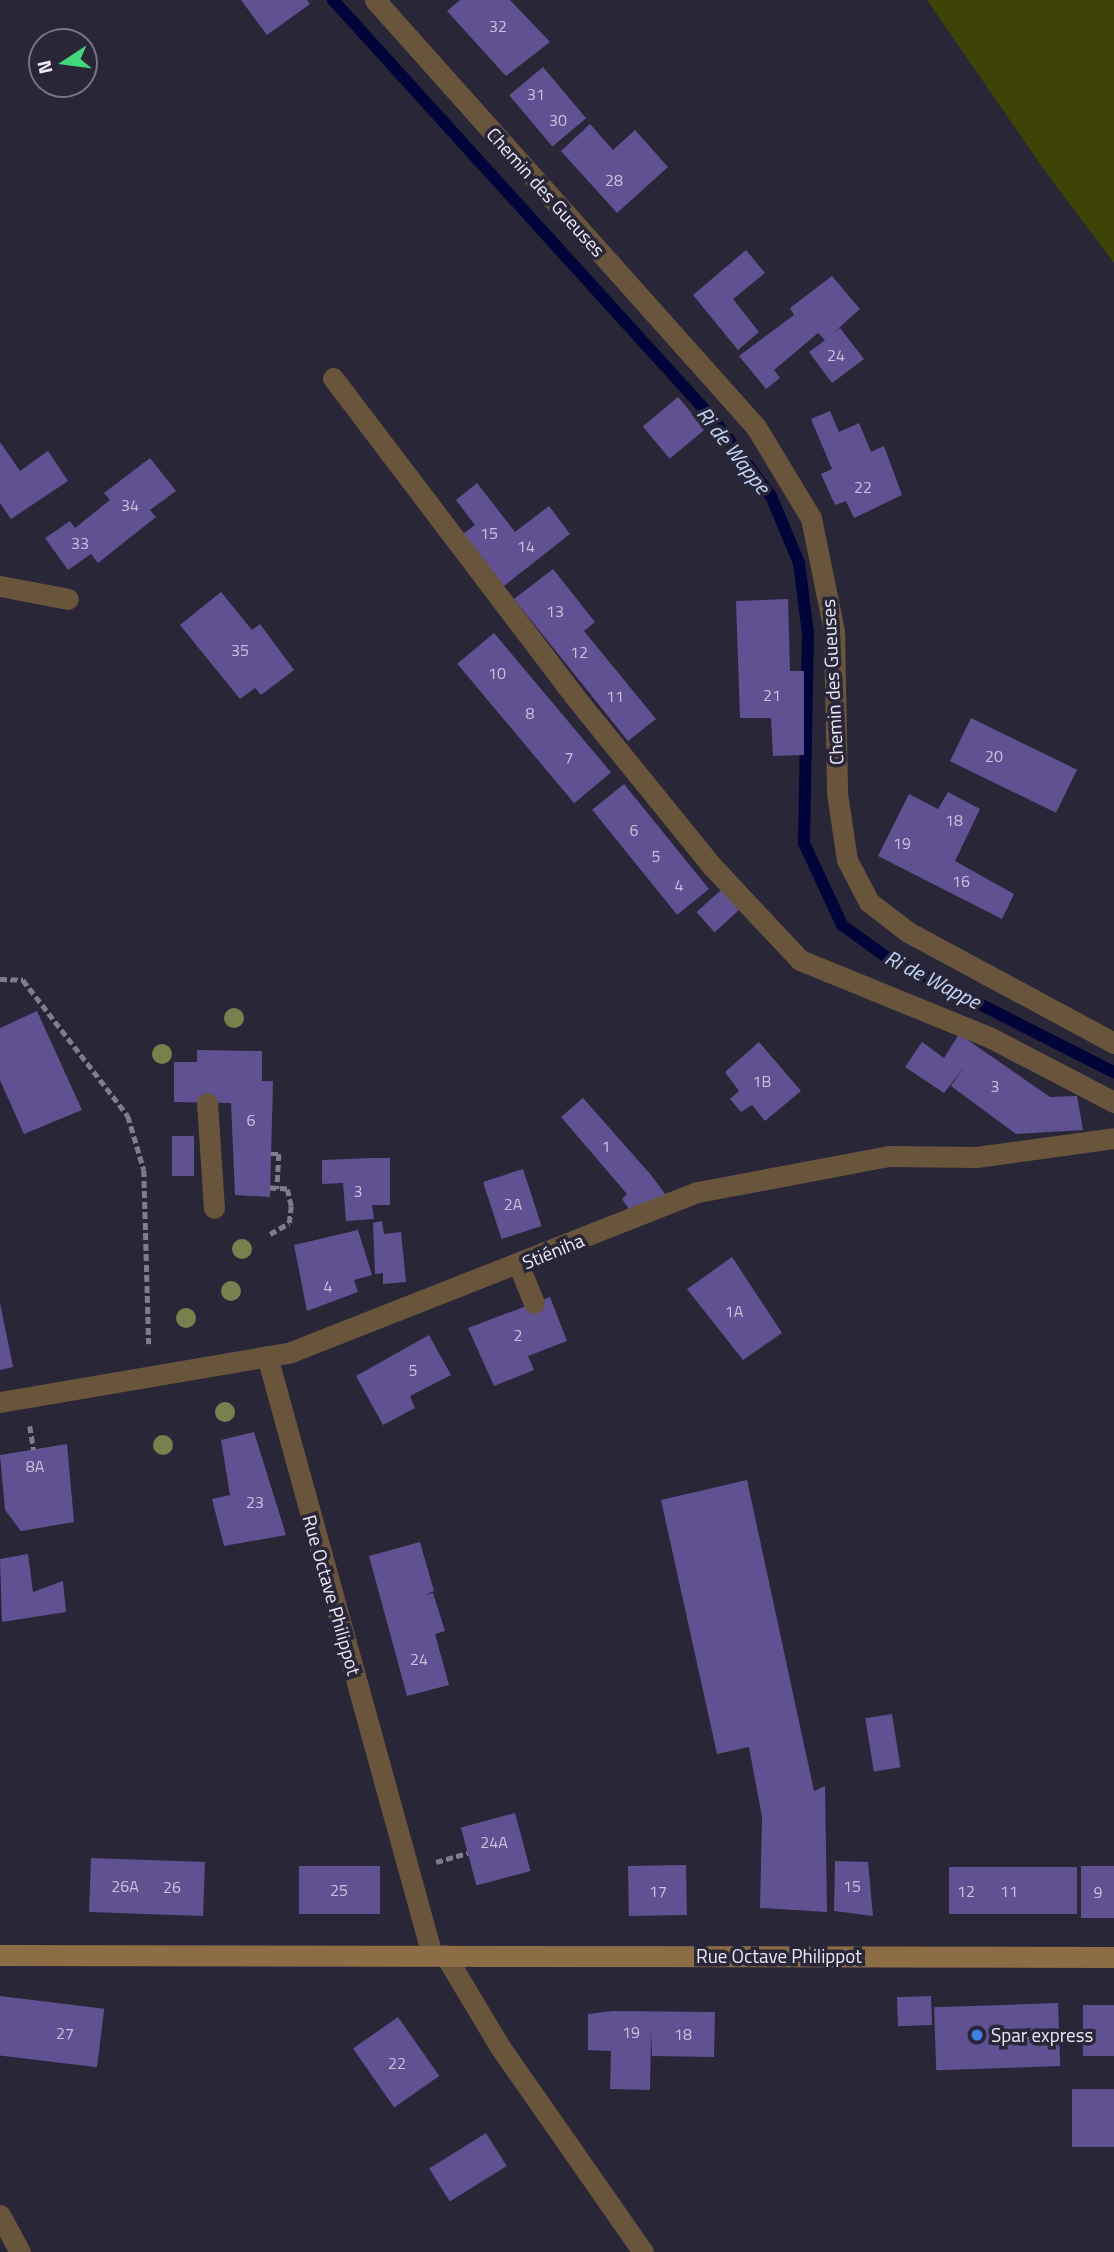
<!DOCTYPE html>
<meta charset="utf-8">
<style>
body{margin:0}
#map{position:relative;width:1114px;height:2252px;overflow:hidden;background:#292638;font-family:"Titillium Web",sans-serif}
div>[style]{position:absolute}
.green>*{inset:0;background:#3e4406}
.stream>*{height:12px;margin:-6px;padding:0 6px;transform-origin:6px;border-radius:6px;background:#000439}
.building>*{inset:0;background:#605292;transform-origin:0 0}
.path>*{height:4.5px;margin-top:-2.25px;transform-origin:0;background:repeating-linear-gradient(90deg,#7f7d8c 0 7px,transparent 0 10.5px)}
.lane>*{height:21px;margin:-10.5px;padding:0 10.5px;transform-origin:10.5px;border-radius:10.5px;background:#69553c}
.street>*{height:21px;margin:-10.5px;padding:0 10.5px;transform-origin:10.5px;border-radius:10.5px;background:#69553c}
.secondary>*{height:21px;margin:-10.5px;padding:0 10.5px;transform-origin:10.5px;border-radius:10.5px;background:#8c6d45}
.trees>*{width:20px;height:20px;margin:-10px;border-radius:50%;background:#797f4d}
.dots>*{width:19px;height:19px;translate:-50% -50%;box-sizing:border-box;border:4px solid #292638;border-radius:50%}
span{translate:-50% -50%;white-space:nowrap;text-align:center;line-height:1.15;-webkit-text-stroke:7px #292638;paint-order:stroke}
.number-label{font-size:16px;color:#c8c3dc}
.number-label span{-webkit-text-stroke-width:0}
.street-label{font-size:19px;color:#ebe9f5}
.poi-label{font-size:19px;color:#ebe9f5}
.left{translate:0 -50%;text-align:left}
.water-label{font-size:21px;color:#c5d8fb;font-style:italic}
.north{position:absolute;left:28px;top:28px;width:70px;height:70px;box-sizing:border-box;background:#292638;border:2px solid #777484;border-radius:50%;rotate:257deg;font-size:19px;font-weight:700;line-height:28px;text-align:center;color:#ebe9f5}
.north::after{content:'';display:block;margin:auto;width:24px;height:32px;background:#41d77c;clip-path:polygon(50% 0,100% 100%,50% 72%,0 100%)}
</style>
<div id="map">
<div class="green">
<div style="clip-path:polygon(927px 0,1114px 0,1114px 263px,1047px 174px)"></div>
</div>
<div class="stream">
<div style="left:333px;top:0;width:568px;rotate:47.78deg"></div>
<div style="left:715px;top:421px;width:94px;rotate:53.3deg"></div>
<div style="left:771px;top:496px;width:73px;rotate:67.3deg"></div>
<div style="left:799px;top:563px;width:71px;rotate:82.7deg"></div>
<div style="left:808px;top:633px;width:210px;rotate:91.1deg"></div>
<div style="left:804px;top:843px;width:90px;rotate:65.1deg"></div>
<div style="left:842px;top:925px;width:53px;rotate:35.8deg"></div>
<div style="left:885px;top:956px;width:257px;rotate:26.9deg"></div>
</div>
<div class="building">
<div style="clip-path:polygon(241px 0,307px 0,310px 4px,267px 35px)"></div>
<div style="clip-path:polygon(460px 0,510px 0,550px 42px,506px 76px,447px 11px)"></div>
<div style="left:543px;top:67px;width:67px;height:44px;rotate:50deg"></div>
<div style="clip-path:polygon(590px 124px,613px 150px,635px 130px,668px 167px,617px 213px,561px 151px)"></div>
<div style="clip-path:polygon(746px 250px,765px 273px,733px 299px,759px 332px,738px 350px,693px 295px)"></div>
<div style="clip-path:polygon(832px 276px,860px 309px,832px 334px,840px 328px,864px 359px,832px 383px,809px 352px,825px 340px,818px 333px,774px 370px,780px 378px,766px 389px,739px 356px,794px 315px,790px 308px)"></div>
<div style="left:678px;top:397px;width:42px;height:46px;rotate:50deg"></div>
<div style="clip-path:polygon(830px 411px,839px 432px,859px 423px,871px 452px,884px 446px,902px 495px,854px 518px,846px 501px,835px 505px,821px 474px,832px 469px,811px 419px)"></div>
<div style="clip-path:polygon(0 442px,20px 471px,48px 451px,68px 481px,11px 519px,0 503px)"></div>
<div style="clip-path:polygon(150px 458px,176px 491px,150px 510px,156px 517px,98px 563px,91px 554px,68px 570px,45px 538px,70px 521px,75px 528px,110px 500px,104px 493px)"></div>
<div style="clip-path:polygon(477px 483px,515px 532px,549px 506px,570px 534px,504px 586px,463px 534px,475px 525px,456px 500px)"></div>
<div style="clip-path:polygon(553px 569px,595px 622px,584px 631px,656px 719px,628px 741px,514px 599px)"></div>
<div style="clip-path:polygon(221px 592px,252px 630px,260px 624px,294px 670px,261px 695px,255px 688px,240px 699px,180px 625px)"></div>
<div style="clip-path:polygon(788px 599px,790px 671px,804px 671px,804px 755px,773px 756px,771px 718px,740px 718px,736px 601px)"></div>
<div style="left:494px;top:633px;width:182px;height:48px;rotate:50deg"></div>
<div style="left:971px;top:718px;width:118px;height:48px;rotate:26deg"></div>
<div style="left:624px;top:784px;width:135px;height:41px;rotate:51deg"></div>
<div style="clip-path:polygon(948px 792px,980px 809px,955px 861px,1014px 894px,1002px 919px,878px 856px,909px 794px,938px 809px)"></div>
<div style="left:721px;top:890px;width:27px;height:33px;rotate:48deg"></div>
<div style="clip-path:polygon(37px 1011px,82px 1110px,24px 1134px,0 1080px,0 1028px)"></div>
<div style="clip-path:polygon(959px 1034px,1050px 1097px,1077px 1096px,1083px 1130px,1016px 1134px,951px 1086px,964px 1067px,944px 1093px,905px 1067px,922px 1042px,944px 1058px)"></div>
<div style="clip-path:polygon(759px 1042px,801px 1091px,765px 1121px,752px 1105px,741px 1112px,730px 1099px,739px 1091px,725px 1072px)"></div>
<div style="clip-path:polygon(197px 1050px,262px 1051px,262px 1081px,273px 1081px,270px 1197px,235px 1195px,231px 1103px,174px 1102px,174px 1062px,197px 1062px)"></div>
<div style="clip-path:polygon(583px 1098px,651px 1175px,666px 1195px,629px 1209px,622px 1199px,627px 1194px,561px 1117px)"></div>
<div style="left:194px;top:1136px;width:40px;height:22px;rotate:90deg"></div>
<div style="clip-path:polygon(372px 1158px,390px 1158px,390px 1205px,372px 1205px,374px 1219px,346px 1221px,343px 1183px,322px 1184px,322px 1160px)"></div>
<div style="left:523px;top:1169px;width:60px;height:42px;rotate:72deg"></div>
<div style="clip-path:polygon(382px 1221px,384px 1234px,401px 1232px,406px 1282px,383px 1284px,383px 1273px,375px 1274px,373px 1223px)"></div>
<div style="clip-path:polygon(358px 1230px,372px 1275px,354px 1280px,358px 1292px,307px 1311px,294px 1245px)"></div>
<div style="clip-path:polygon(732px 1257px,782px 1333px,743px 1360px,687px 1289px)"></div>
<div style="clip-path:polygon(550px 1297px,567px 1341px,528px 1356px,534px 1370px,494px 1386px,468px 1328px)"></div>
<div style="clip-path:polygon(0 1303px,13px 1367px,0 1370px)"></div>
<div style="clip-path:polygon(429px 1335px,451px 1375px,410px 1396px,415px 1408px,383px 1425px,356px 1376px)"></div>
<div style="clip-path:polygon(254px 1432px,286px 1535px,224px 1546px,212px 1499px,230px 1495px,221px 1440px)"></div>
<div style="clip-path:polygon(67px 1444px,74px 1522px,21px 1531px,5px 1510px,0 1455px)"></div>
<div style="clip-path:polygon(747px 1480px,814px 1791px,825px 1786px,827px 1912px,760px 1908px,762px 1817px,749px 1747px,717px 1754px,661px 1500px)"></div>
<div style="clip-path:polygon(420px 1542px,434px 1591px,425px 1595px,433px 1593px,445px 1631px,435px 1634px,449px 1685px,407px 1696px,369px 1556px)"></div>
<div style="clip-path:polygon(28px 1554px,33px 1592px,63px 1581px,66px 1612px,2px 1622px,0 1559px)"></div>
<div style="left:892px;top:1714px;width:54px;height:27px;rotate:81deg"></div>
<div style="left:515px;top:1813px;width:60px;height:56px;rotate:75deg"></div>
<div style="left:91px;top:1858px;width:114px;height:54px;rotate:2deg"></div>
<div style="clip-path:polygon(835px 1861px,868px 1862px,873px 1916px,834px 1911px)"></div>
<div style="left:686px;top:1865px;width:50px;height:58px;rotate:89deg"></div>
<div style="left:299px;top:1866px;width:81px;height:48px"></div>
<div style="left:1081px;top:1866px;width:33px;height:52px"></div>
<div style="left:949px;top:1867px;width:128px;height:47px"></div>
<div style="left:0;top:1996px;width:105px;height:59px;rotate:7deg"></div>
<div style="left:931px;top:1996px;width:29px;height:34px;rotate:88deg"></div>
<div style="left:1058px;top:2003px;width:63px;height:124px;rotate:88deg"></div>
<div style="left:1083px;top:2005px;width:31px;height:51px"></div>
<div style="clip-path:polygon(612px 2011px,715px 2012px,714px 2057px,652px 2056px,651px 2031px,650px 2090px,610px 2089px,611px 2051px,588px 2050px,588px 2014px)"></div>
<div style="left:398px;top:2017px;width:72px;height:55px;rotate:55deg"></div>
<div style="left:1072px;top:2089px;width:42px;height:58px"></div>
<div style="left:486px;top:2133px;width:39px;height:67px;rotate:58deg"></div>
</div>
<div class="path">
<div style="left:0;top:979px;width:23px;rotate:2deg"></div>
<div style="left:23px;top:980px;width:172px;rotate:52.3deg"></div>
<div style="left:128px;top:1116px;width:56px;rotate:73.5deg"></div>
<div style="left:144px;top:1170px;width:174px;rotate:88.4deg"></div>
<div style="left:271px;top:1154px;width:8px"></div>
<div style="left:279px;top:1154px;width:35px;rotate:93deg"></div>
<div style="left:270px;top:1234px;width:22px;rotate:-30deg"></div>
<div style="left:289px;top:1223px;width:17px;rotate:-83deg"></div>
<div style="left:291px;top:1206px;width:17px;rotate:-103deg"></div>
<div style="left:287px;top:1189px;width:17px;rotate:-177deg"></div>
<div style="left:30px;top:1426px;width:24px;rotate:81deg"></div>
<div style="left:436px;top:1862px;width:33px;rotate:-16deg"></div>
</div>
<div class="lane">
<div style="left:207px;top:1103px;width:105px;rotate:86.2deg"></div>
<div style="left:518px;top:1264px;width:42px;rotate:67.7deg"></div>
</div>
<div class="street">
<div style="left:375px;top:0;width:572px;rotate:48.26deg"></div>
<div style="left:756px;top:427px;width:106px;rotate:58.9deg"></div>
<div style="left:811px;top:518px;width:115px;rotate:78.5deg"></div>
<div style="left:834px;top:631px;width:162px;rotate:88.9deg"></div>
<div style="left:837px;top:793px;width:68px;rotate:81.5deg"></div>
<div style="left:847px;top:860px;width:47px;rotate:62.4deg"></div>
<div style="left:869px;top:902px;width:49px;rotate:37.6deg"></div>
<div style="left:908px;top:932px;width:234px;rotate:28.3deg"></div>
<div style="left:333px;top:378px;width:400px;rotate:52.8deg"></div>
<div style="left:575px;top:697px;width:218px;rotate:51deg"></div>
<div style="left:712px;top:866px;width:129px;rotate:46.9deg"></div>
<div style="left:800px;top:960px;width:206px;rotate:22.2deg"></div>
<div style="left:991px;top:1038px;width:139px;rotate:27.5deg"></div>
<div style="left:0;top:586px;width:69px;rotate:10.8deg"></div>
<div style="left:267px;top:1356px;width:621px;rotate:74.6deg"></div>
<div style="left:0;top:1402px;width:295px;rotate:-9.7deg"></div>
<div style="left:291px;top:1352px;width:437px;rotate:-21.5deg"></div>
<div style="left:698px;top:1192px;width:194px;rotate:-10.7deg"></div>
<div style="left:889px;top:1156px;width:87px;rotate:0.7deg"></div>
<div style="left:976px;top:1157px;width:139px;rotate:-7.8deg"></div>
<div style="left:445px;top:1955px;width:107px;rotate:59.1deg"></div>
<div style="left:500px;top:2047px;width:250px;rotate:55.1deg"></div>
<div style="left:0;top:2215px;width:42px;rotate:61.6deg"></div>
</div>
<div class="secondary">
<div style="left:0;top:1955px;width:1114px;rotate:0.1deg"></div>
</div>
<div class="trees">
<div style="left:234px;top:1018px"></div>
<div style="left:162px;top:1054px"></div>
<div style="left:242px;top:1249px"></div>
<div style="left:231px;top:1291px"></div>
<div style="left:186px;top:1318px"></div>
<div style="left:225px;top:1412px"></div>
<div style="left:163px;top:1445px"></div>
</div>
<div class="dots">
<div style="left:977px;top:2035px;background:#3f7fe0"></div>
</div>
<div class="number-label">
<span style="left:498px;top:26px">32</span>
<span style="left:536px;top:94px">31</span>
<span style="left:558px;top:120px">30</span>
<span style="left:614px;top:180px">28</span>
<span style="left:836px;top:355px">24</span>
<span style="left:863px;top:487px">22</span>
<span style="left:130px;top:505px">34</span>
<span style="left:489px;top:533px">15</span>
<span style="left:80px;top:543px">33</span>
<span style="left:526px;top:546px">14</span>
<span style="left:555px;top:611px">13</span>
<span style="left:240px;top:650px">35</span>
<span style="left:579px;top:652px">12</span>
<span style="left:497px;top:673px">10</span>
<span style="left:772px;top:695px">21</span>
<span style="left:615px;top:696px">11</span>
<span style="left:530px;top:713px">8</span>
<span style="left:994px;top:756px">20</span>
<span style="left:569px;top:757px">7</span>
<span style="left:954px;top:820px">18</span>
<span style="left:634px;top:830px">6</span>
<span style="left:902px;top:843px">19</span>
<span style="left:656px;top:856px">5</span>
<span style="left:961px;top:881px">16</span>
<span style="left:679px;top:885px">4</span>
<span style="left:762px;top:1081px">1B</span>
<span style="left:995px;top:1086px">3</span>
<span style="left:251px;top:1120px">6</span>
<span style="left:606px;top:1146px">1</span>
<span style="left:358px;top:1191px">3</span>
<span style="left:513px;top:1204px">2A</span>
<span style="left:328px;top:1286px">4</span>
<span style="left:734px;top:1311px">1A</span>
<span style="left:518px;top:1335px">2</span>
<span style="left:413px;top:1370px">5</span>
<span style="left:35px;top:1466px">8A</span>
<span style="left:255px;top:1502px">23</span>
<span style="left:419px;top:1659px">24</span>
<span style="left:494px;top:1842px">24A</span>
<span style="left:125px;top:1886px">26A</span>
<span style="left:852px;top:1886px">15</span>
<span style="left:172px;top:1887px">26</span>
<span style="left:339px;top:1890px">25</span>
<span style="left:658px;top:1891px">17</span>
<span style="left:966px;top:1891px">12</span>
<span style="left:1009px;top:1891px">11</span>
<span style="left:1098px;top:1892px">9</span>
<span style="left:631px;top:2032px">19</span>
<span style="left:65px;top:2033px">27</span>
<span style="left:683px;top:2034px">18</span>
<span style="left:397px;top:2063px">22</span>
</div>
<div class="street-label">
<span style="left:546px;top:192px;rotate:48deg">Chemin des Gueuses</span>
<span style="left:832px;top:682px;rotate:-93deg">Chemin des Gueuses</span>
<span style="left:553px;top:1251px;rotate:-22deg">Stiéniha</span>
<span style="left:332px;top:1595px;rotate:74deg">Rue Octave Philippot</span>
<span style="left:779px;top:1956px">Rue Octave Philippot</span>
</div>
<div class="poi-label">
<span class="left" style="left:991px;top:2035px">Spar express</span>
</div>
<div class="water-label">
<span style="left:734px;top:450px;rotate:52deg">Ri de Wappe</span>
<span style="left:933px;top:979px;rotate:27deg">Ri de Wappe</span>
</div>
<div class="north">N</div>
</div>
